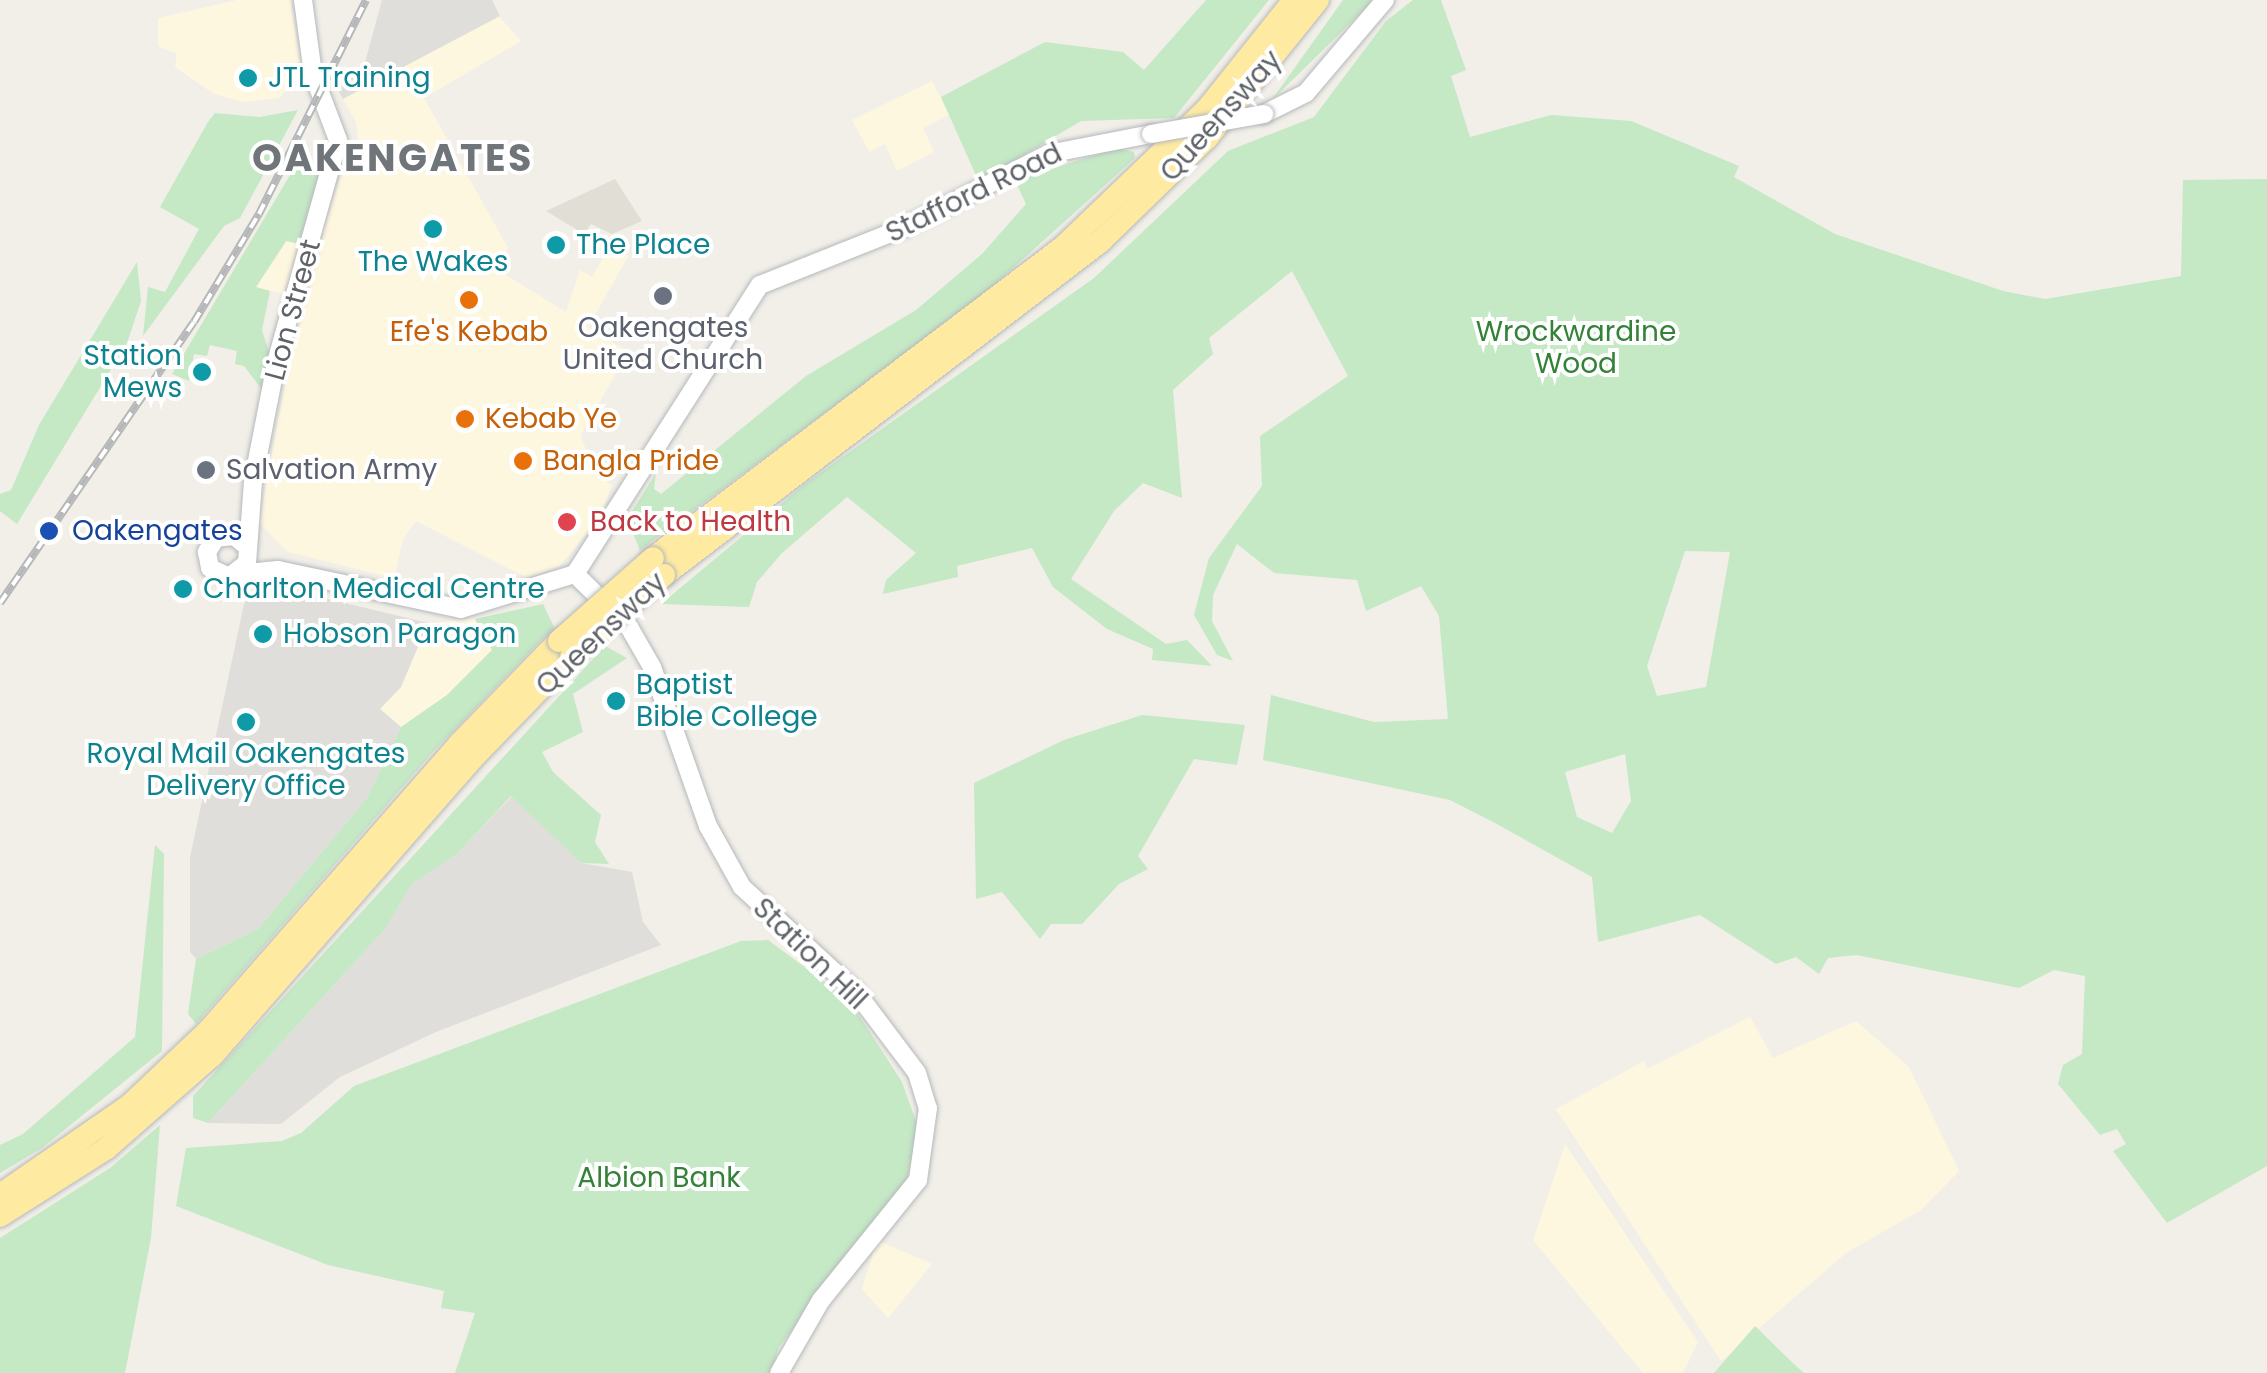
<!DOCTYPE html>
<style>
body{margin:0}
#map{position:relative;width:2267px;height:1373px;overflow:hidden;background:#f1efe8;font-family:Poppins,sans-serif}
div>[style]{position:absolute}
.commercial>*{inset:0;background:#fef7e0}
.industrial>*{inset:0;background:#e0deda}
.education>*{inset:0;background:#e1ded6}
.green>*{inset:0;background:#c5e8c5}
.roads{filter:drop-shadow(0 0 2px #b5b8bc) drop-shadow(0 0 2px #b5b8bc)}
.tertiary>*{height:18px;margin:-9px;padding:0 9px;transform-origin:9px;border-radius:9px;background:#fff}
.trunk>*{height:22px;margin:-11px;padding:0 11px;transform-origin:11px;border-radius:11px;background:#feeaa1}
.rail>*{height:8px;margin-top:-4px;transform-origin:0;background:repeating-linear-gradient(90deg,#fff 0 11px,#b6b7b8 0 22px);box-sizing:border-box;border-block:2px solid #b6b7b8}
.bridges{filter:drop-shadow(0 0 2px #b5b8bc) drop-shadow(0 0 2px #b5b8bc)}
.tertiary-bridge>*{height:18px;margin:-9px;padding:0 9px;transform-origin:9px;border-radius:9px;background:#fff}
.trunk-bridge>*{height:22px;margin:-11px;padding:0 11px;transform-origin:11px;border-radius:11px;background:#feeaa1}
.dots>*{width:28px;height:28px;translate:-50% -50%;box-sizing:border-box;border:5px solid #fff;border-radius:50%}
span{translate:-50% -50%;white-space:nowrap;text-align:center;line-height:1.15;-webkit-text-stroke:8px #fff;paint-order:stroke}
.culture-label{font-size:28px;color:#0d838f}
.left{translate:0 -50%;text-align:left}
.right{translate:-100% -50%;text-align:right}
.street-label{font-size:28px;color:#5f6368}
.worship-label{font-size:28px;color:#5b616d}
.food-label{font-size:28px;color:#c56008}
.park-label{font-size:28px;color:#348238}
.health-label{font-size:28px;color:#be3a42}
.transit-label{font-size:28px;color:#164399}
.district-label{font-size:38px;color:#70757a;font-weight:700;letter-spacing:2.5px}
</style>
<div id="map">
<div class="commercial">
<div style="clip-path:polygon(237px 0,290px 0,302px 73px,279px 98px,244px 102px,214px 94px,175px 67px,177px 54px,158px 46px,158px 18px)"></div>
<div style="clip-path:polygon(498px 15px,521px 41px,424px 98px,508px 248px,496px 269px,566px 312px,580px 270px,592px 277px,609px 248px,629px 255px,588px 327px,628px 352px,581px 435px,593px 473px,612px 485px,601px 515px,560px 566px,527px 578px,416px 521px,403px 539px,394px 578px,288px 552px,259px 523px,290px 359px,324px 229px,342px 172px,359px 146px,356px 122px,343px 99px)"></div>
<div style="clip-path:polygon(932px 81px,949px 115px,923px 128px,934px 152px,897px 171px,885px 144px,869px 152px,852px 120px)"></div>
<div style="clip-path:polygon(287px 241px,304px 245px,289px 295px,256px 288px)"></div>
<div style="clip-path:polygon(475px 619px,492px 650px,447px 695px,401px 727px,380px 709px,401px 687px,428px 623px)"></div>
<div style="clip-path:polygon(1750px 1017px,1773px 1058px,1856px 1021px,1909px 1067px,1959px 1171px,1921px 1210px,1846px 1253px,1721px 1361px,1556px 1109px,1644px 1061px,1647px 1069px)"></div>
<div style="clip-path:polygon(1565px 1144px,1698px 1342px,1683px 1373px,1643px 1373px,1533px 1240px)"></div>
<div style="clip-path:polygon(877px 1240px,932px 1264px,888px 1318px,862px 1289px)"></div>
</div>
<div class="industrial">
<div style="clip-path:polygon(382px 0,492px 0,500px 16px,343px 99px,335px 85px,364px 66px)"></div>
<div style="clip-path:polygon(266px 584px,428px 623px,401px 687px,380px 709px,401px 727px,367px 798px,258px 929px,196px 959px,190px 952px,190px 857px,244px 604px,254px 588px)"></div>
<div style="clip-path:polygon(512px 796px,581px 863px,632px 872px,643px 922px,661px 945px,436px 1032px,340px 1077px,281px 1124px,208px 1123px,385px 929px,412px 884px,457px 854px)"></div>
</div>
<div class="education">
<div style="clip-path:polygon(615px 179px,642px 221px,612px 234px,591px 224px,584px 234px,546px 211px)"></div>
</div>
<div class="green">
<div style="clip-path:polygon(1206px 0,1269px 0,1174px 118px,1081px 121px,979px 182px,941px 97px,1045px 42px,1123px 52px,1144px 70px)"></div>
<div style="clip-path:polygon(1343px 0,1374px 0,1271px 101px)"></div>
<div style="clip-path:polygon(evenodd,1413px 0,1441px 0,1466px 70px,1451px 76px,1470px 137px,1551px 115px,1631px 121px,1739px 166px,1734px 177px,1835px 234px,2003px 291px,2045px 299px,2181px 276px,2183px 180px,2267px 179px,2267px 1166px,2167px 1223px,2113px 1151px,2126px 1144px,2117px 1129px,2100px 1135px,2058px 1084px,2063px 1065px,2082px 1054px,2085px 976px,2054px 970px,2019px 988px,1857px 955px,1828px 958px,1819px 974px,1796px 957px,1776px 964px,1700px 915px,1598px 942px,1592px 877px,1495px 823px,1450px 800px,1263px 760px,1271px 695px,1374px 722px,1448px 719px,1439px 616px,1421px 586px,1366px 611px,1357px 580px,1274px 573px,1237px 544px,1213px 595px,1212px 621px,1233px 661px,1217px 655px,1194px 615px,1209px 558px,1262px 486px,1260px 436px,1348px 376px,1292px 271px,1209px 338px,1213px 354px,1173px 390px,1182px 498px,1143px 483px,1114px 511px,1071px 579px,1166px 644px,1187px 640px,1212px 666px,1152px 660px,1153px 649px,1107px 629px,1053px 587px,1032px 548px,957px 566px,958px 577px,883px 594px,886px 580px,916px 553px,847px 497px,782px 553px,757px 582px,749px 607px,661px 604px,806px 483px,1094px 278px,1228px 151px,1314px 117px,1386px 21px,1413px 0,1685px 551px,1730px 552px,1706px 687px,1657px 696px,1647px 666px,1685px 551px,1413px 0,1625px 754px,1631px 801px,1612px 833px,1577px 817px,1565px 772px,1625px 754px)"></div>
<div style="clip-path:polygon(298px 110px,240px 218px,224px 226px,143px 336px,148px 287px,165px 292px,199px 229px,160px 207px,208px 122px,215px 113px,259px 117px)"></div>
<div style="clip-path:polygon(1116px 148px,1134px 152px,1135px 158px,982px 296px,640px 550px,627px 519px,656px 473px,654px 489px,661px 494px,806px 376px,916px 310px,982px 254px,1026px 204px,1015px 181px)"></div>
<div style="clip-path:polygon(296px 165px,319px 171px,320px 183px,304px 245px,286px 241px,256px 287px,270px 291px,262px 330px,270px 355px,263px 391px,244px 366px,235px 364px,237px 351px,210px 345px,207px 356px,194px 354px,189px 381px,172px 374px)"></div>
<div style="clip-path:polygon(137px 262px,141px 301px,127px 343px,17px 524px,0 511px,0 494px,11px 490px,39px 425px)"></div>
<div style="clip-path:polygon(543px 604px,554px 627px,433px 752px,196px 1024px,188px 1014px,196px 959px,258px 929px,367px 798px,401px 727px,447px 695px,492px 650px,475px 619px)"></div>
<div style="clip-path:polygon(605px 646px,627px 658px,573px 694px,583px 732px,542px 752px,553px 772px,601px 815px,595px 842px,609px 864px,581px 863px,511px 796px,457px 854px,412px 884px,385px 929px,208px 1123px,193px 1118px,193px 1096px)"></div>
<div style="clip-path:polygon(1142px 715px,1245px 725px,1237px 765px,1194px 759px,1138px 856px,1148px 869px,1119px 884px,1082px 924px,1051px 924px,1040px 939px,1002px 892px,976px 899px,974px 783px,1064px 740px)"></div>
<div style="clip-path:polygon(155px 845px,164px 854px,162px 1051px,42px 1148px,0 1173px,0 1145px,23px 1134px,135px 1037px)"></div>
<div style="clip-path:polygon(768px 940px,849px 1000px,902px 1082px,918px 1127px,907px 1179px,779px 1347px,771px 1373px,455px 1373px,475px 1313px,441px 1308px,444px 1291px,328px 1265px,176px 1206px,186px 1148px,282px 1141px,301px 1133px,354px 1086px,741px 941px)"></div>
<div style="clip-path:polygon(160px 1125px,151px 1238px,125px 1373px,0 1373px,0 1238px,110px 1168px)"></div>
<div style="clip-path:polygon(1755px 1326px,1796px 1366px,1804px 1373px,1714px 1373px)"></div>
</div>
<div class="roads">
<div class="tertiary">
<div style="left:1264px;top:114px;width:47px;rotate:-26.6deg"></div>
<div style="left:1306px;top:93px;width:122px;rotate:-49.7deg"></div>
<div style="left:244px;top:544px;width:13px;rotate:-141deg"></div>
<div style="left:234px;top:536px;width:18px;rotate:174deg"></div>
<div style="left:216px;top:538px;width:17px;rotate:123deg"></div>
<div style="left:207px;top:552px;width:16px;rotate:79deg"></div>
<div style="left:210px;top:568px;width:21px;rotate:25deg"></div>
<div style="left:229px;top:577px;width:23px;rotate:-38deg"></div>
<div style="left:247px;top:563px;width:82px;rotate:-85.8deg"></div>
<div style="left:253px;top:481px;width:124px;rotate:-78.9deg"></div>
<div style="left:277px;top:359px;width:227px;rotate:-74.4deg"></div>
<div style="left:338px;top:140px;width:71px;rotate:-110.7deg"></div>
<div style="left:313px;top:74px;width:75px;rotate:-97.7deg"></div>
<div style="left:238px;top:574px;width:40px;rotate:-5.7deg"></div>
<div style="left:278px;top:570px;width:187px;rotate:12deg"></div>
<div style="left:461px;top:609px;width:119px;rotate:-17.1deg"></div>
<div style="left:575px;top:574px;width:76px;rotate:44.5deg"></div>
<div style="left:629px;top:627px;width:46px;rotate:60.1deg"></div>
<div style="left:652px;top:667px;width:169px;rotate:70.6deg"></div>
<div style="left:708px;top:826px;width:70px;rotate:60.9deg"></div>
<div style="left:742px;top:887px;width:155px;rotate:42.6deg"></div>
<div style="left:856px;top:992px;width:101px;rotate:53deg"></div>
<div style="left:917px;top:1073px;width:37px;rotate:73deg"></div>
<div style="left:928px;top:1108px;width:73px;rotate:97.9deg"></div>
<div style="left:918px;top:1180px;width:154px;rotate:128.9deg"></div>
<div style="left:821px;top:1300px;width:84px;rotate:119.9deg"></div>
<div style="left:575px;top:574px;width:343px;rotate:-57.4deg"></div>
<div style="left:760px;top:285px;width:152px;rotate:-21.7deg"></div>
<div style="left:901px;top:229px;width:165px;rotate:-27deg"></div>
<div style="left:1048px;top:154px;width:105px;rotate:-11deg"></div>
</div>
<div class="trunk">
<div style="left:653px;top:558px;width:515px;rotate:-37.18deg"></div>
<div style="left:1063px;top:247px;width:199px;rotate:-43.8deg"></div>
<div style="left:1207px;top:109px;width:139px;rotate:-51.4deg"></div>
<div style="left:664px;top:575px;width:549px;rotate:-37.37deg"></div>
<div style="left:1100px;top:242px;width:149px;rotate:-44.2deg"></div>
<div style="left:1207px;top:138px;width:177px;rotate:-51.2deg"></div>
<div style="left:0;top:1195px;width:158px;rotate:-34.7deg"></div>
<div style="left:130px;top:1105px;width:108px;rotate:-43.5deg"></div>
<div style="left:208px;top:1031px;width:383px;rotate:-48.8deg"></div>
<div style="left:460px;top:743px;width:142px;rotate:-45.9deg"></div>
<div style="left:0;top:1216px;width:127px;rotate:-32.4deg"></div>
<div style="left:107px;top:1148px;width:141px;rotate:-41.3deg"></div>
<div style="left:213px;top:1055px;width:395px;rotate:-48.8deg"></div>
<div style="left:473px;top:758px;width:141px;rotate:-45.9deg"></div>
</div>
</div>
<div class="rail">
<div style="left:0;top:603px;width:341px;rotate:-55.4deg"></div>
<div style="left:194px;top:322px;width:126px;rotate:-59deg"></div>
<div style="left:259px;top:214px;width:239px;rotate:-63.4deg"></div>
</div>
<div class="bridges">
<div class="tertiary-bridge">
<div style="left:1151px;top:134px;width:115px;rotate:-10deg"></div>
</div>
<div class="trunk-bridge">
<div style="left:559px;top:641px;width:125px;rotate:-41.4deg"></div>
<div style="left:571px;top:657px;width:124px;rotate:-41.4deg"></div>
</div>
</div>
<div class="dots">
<div style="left:248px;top:78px;background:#0f9aa8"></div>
<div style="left:433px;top:229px;background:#0f9aa8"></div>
<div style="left:556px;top:245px;background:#0f9aa8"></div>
<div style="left:663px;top:296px;background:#6b7280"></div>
<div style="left:469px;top:300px;background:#e8710a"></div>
<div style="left:202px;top:372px;background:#0f9aa8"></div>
<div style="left:465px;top:419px;background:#e8710a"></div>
<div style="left:523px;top:461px;background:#e8710a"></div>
<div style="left:206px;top:470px;background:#6b7280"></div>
<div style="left:567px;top:522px;background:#e0444e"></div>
<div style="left:49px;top:531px;background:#1a4fb4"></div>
<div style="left:183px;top:589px;background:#0f9aa8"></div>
<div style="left:263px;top:634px;background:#0f9aa8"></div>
<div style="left:616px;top:701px;background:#0f9aa8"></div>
<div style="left:246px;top:722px;background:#0f9aa8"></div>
</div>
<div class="culture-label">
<span class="left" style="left:268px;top:78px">JTL Training</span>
<span class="left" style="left:576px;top:245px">The Place</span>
<span style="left:433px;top:262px">The Wakes</span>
<span class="right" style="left:182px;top:372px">Station<br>Mews</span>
<span class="left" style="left:203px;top:589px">Charlton Medical Centre</span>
<span class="left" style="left:283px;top:634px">Hobson Paragon</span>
<span class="left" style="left:636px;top:701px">Baptist<br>Bible College</span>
<span style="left:246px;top:770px">Royal Mail Oakengates<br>Delivery Office</span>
</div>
<div class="street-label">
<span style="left:1221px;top:116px;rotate:-48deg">Queensway</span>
<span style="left:974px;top:193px;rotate:-26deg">Stafford Road</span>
<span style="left:293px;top:310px;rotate:-75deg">Lion Street</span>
<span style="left:601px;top:634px;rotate:-43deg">Queensway</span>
<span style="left:810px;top:954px;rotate:44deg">Station Hill</span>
</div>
<div class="worship-label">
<span style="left:663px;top:344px">Oakengates<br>United Church</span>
<span class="left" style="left:226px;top:470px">Salvation Army</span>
</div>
<div class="food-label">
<span style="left:469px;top:332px">Efe's Kebab</span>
<span class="left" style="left:485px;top:419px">Kebab Ye</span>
<span class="left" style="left:543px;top:461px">Bangla Pride</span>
</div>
<div class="park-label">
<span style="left:1576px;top:348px">Wrockwardine<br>Wood</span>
<span style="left:659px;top:1178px">Albion Bank</span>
</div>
<div class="health-label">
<span class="left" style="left:590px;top:522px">Back to Health</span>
</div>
<div class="transit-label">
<span class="left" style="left:72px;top:531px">Oakengates</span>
</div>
<div class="district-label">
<span style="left:393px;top:158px">OAKENGATES</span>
</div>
</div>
